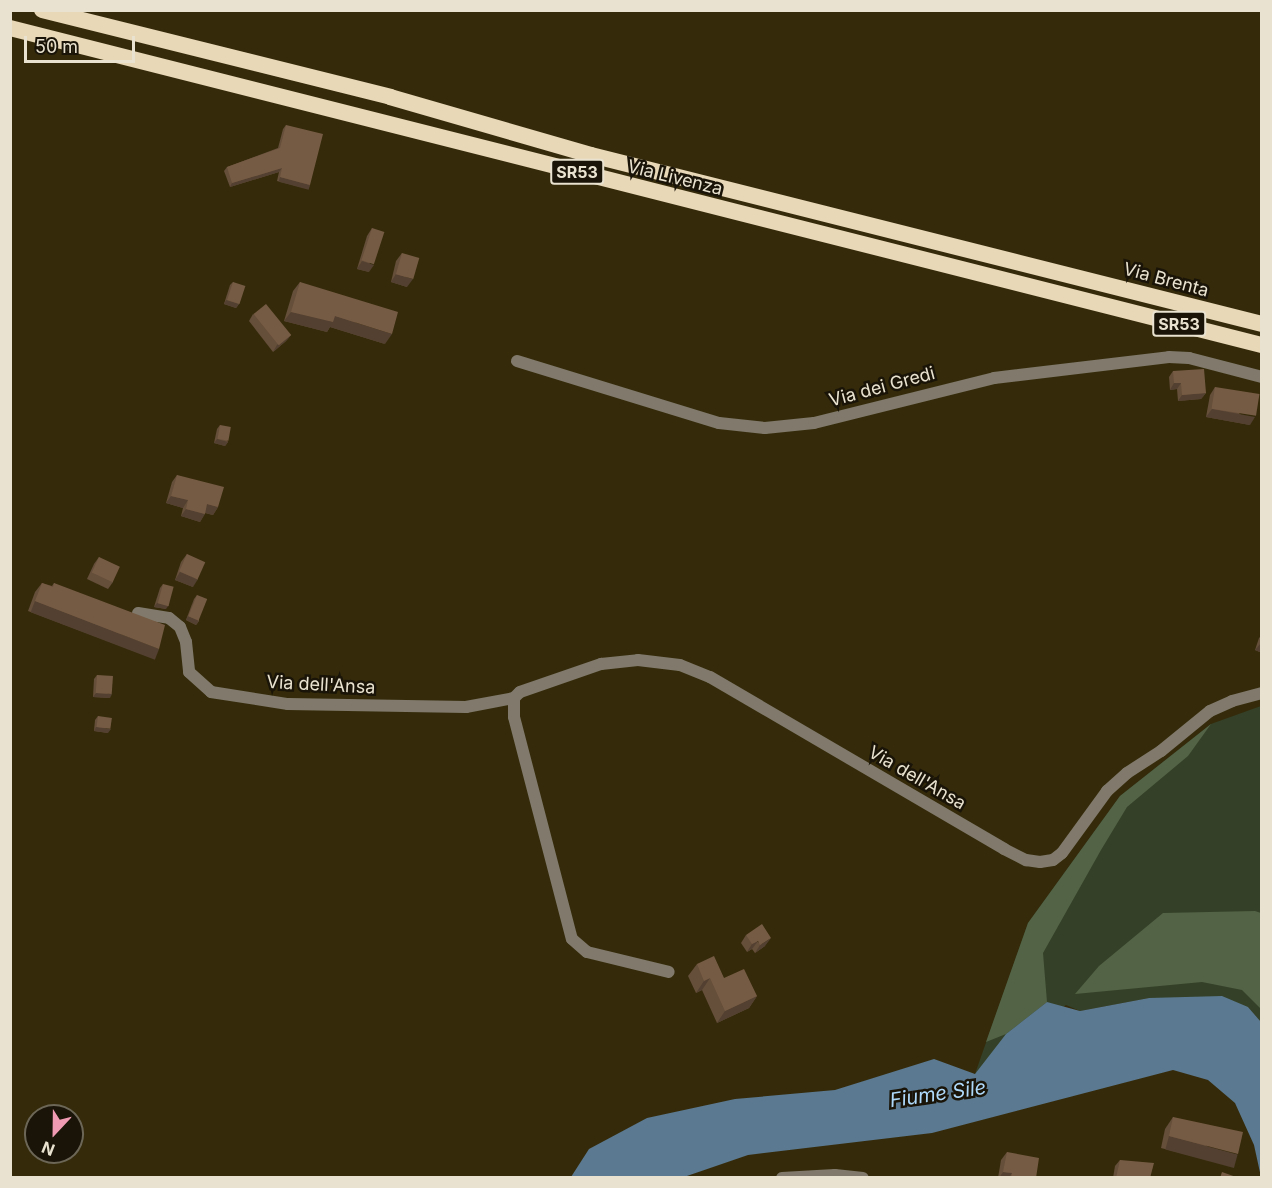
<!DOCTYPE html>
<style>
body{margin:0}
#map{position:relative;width:1272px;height:1188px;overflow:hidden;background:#352b0b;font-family:Inter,sans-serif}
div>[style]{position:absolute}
.green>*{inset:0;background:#344128}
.forest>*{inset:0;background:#536345}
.water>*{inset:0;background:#5b7990}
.minor>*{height:12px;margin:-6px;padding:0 6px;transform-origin:6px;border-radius:6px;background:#817a6c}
.trunk>*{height:16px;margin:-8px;padding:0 8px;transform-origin:8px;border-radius:8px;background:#e9d8b8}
.wall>*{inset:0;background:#654e3a}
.shaded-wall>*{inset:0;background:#534030;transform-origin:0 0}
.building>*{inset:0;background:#765b44;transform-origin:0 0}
span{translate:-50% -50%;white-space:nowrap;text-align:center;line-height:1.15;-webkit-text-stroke:5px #191407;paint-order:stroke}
.shield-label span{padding:2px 4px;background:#191407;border:2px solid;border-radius:4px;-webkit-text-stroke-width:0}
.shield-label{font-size:16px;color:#e9e2d0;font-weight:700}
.street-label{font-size:18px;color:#e9e2d0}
.water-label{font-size:20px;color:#afd9fa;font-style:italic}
.frame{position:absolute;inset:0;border:12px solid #e9e2d0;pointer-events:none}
.north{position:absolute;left:24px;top:1104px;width:60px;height:60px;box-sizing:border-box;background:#191407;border:2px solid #6c6657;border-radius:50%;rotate:202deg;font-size:16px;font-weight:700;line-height:24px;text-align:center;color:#e9e2d0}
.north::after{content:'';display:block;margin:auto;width:21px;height:27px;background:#f19ab3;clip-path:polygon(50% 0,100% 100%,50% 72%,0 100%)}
.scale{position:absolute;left:24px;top:36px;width:111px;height:27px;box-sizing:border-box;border:3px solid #e9e2d0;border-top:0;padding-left:8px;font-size:18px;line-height:21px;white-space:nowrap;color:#e9e2d0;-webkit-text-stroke:4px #191407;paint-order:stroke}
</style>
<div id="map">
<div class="green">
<div style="clip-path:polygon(1261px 706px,1261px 1022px,1248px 1007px,1149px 998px,1080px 1011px,1066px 1005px,975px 1074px,1028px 923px,1120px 796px,1211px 724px)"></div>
</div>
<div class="forest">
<div style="clip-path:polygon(1211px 724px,1188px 756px,1127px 807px,1101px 850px,1043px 953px,1047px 1002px,1006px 1034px,986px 1042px,1028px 923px,1120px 796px)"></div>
<div style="clip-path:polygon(1255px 911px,1261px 913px,1261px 1009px,1242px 990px,1202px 982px,1075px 994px,1099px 966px,1163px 913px)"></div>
</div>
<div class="water">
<div style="clip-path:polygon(1222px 996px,1248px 1007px,1261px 1022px,1261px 1177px,1254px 1145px,1235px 1103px,1208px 1080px,1173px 1070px,932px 1133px,748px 1155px,684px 1177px,571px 1177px,589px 1149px,647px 1118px,735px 1099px,835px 1090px,934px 1059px,975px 1074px,1006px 1034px,1047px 1002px,1080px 1011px,1149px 998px)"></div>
</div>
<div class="minor">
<div style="left:517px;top:361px;width:211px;rotate:17.1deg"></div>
<div style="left:719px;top:423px;width:46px;rotate:6.2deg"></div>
<div style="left:765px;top:428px;width:49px;rotate:-5.8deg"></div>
<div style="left:814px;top:423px;width:186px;rotate:-14deg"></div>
<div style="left:994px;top:378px;width:176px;rotate:-6.8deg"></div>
<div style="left:1169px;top:357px;width:20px;rotate:3deg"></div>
<div style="left:1189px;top:358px;width:75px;rotate:14.6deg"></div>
<div style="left:138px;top:613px;width:31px;rotate:9deg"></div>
<div style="left:169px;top:618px;width:14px;rotate:39deg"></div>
<div style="left:180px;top:627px;width:16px;rotate:68deg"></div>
<div style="left:186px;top:642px;width:30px;rotate:84deg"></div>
<div style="left:189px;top:672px;width:30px;rotate:42deg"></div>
<div style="left:211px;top:692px;width:78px;rotate:8.9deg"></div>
<div style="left:288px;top:704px;width:178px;rotate:1deg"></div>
<div style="left:466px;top:707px;width:49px;rotate:-10.6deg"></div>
<div style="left:514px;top:698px;width:8px;rotate:-45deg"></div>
<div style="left:520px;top:692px;width:86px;rotate:-19.1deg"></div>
<div style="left:601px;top:664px;width:37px;rotate:-6deg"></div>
<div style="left:638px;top:660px;width:42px;rotate:6.8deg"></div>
<div style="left:680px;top:665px;width:32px;rotate:22deg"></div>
<div style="left:710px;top:677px;width:341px;rotate:30.3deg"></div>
<div style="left:1004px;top:849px;width:25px;rotate:27deg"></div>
<div style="left:1026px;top:860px;width:14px;rotate:8deg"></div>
<div style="left:1040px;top:862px;width:13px;rotate:-9deg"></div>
<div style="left:1053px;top:860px;width:11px;rotate:-38deg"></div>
<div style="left:1062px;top:853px;width:77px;rotate:-54deg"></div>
<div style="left:1107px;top:791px;width:27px;rotate:-42deg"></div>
<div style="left:1127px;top:773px;width:40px;rotate:-32.9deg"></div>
<div style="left:1161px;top:751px;width:63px;rotate:-39.2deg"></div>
<div style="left:1210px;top:711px;width:24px;rotate:-24deg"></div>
<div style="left:1232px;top:701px;width:31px;rotate:-15deg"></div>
<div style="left:514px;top:698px;width:19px;rotate:90deg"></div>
<div style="left:514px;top:717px;width:229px;rotate:75.4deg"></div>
<div style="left:572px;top:939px;width:20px;rotate:41deg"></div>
<div style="left:587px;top:952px;width:84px;rotate:13.7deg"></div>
<div style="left:782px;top:1178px;width:53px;rotate:-3.2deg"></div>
<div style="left:835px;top:1175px;width:28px;rotate:6deg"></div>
</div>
<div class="trunk">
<div style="left:42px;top:10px;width:359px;rotate:14deg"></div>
<div style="left:390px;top:97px;width:209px;rotate:16.1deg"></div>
<div style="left:591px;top:155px;width:692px;rotate:14.14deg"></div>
<div style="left:10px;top:28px;width:1292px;rotate:14.21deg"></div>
</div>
<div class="wall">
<div style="clip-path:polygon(286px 125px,310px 185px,308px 189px,277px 181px,279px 172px,230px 187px,224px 171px,227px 167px,278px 148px,283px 129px)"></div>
<div style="clip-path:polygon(372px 228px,369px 272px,357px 269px,367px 236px)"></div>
<div style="clip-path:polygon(402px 253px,407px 287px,391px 282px,396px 261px)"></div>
<div style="clip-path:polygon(233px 282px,239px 304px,236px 308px,224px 304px,230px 285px)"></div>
<div style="clip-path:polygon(300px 282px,385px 344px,330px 327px,327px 332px,284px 321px,293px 291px)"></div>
<div style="clip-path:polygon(253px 314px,291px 335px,286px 341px,273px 352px,249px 321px)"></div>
<div style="clip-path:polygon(1173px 371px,1206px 393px,1201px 399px,1178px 401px,1177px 389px,1170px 390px,1169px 377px)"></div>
<div style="clip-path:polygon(1215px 387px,1250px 425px,1206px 417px,1210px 395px)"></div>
<div style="clip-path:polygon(220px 425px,228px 442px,225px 446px,214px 443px,217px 429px)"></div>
<div style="clip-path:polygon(177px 475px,218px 507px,213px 515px,205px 513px,200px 522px,181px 516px,183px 508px,166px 503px,172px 482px)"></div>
<div style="clip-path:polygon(187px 554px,193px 587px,175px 580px,181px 562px)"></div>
<div style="clip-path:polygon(99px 557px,113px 582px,108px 589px,87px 579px,94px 564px)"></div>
<div style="clip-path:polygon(42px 583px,52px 586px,54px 583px,152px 658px,28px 611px,35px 592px)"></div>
<div style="clip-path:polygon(163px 584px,166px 609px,154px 607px,160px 588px)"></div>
<div style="clip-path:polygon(197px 595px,199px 621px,196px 625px,186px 620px,194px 599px)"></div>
<div style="clip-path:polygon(1262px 635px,1262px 653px,1255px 650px,1259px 638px)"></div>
<div style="clip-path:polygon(97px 675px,110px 698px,93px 697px,94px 679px)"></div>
<div style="clip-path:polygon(98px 716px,108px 733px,94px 731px,95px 720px)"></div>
<div style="clip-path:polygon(746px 935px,765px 946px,755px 953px,752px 949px,747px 952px,741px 943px)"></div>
<div style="clip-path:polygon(697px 964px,724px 978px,757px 996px,749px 1008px,717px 1023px,702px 990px,696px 993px,688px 976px)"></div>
<div style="clip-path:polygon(1173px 1117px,1230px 1166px,1161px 1148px,1165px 1129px)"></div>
<div style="clip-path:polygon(1007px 1152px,1036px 1178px,998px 1178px,1001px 1160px)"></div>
<div style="clip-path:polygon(1120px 1160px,1150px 1178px,1113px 1178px,1115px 1166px)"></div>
</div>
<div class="shaded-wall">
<div style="clip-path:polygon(282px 168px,279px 172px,230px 187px,232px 183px)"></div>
<div style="left:280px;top:177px;width:31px;height:5px;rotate:15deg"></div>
<div style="clip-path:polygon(362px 261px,374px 265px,369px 272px,357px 269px)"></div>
<div style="clip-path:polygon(396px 274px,413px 279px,407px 287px,391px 282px)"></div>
<div style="clip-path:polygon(226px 300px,239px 304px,236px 308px,224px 304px)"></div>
<div style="clip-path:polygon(291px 312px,335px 316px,392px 334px,385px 344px,330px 327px,327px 332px,284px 321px)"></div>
<div style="clip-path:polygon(291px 335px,286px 341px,273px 352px,277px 345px)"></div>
<div style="clip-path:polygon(1174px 383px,1181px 383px,1177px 389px,1170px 390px)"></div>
<div style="clip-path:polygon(1206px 393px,1201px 399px,1178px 401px,1182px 395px)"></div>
<div style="clip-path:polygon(1212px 409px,1255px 417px,1250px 425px,1206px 417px)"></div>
<div style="clip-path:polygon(217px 439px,228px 442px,225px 446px,214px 443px)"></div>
<div style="clip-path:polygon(171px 496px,188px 500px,183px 508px,166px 503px)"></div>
<div style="clip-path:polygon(207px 504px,218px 507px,213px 515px,202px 512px)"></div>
<div style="clip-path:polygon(186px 509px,205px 514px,200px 522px,181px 516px)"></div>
<div style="clip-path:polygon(180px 572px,198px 579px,193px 587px,175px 580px)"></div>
<div style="left:35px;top:601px;width:133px;height:12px;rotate:21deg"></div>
<div style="clip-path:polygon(157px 603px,169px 605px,166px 609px,154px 607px)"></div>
<div style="clip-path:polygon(188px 616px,199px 621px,196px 625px,186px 620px)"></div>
<div style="clip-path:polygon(1262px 643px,1262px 653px,1255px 650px,1261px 643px)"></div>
<div style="clip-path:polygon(96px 693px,112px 694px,110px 698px,93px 697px)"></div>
<div style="clip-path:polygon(96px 727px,111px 729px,108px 733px,94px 731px)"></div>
<div style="clip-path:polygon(771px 938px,765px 946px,755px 953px,760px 945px)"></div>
<div style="clip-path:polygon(758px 941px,752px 949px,747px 952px,752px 944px)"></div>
<div style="clip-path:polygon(710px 978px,702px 990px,696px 993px,704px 981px)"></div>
<div style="clip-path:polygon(757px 996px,749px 1008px,717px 1023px,725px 1011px)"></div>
<div style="left:1169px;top:1136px;width:71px;height:14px;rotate:15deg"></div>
<div style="clip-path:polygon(1003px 1172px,1012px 1173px,1009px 1178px,999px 1178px)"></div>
</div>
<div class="building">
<div style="clip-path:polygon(286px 125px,323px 134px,310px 185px,280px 177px,282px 168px,232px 183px,227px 167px,280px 148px)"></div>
<div style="left:372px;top:228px;width:13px;height:34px;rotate:18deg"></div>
<div style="left:402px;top:253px;width:18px;height:22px;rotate:16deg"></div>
<div style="left:233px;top:282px;width:13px;height:19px;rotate:18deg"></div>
<div style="clip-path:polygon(300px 282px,398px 312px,392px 334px,335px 316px,333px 322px,291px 312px)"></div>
<div style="left:266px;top:304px;width:40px;height:16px;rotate:51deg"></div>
<div style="clip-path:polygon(1204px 369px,1206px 393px,1182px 395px,1181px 383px,1174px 383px,1173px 371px)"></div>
<div style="left:1215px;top:387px;width:45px;height:22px;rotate:9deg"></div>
<div style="left:220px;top:425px;width:11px;height:14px;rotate:10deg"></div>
<div style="clip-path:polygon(177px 475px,224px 487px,218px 507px,207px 504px,205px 514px,186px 509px,188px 500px,171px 496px)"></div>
<div style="left:187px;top:554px;width:20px;height:19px;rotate:24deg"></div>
<div style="left:99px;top:557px;width:23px;height:17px;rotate:25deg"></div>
<div style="clip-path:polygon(42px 583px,53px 587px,54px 583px,165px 625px,159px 649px,35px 601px)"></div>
<div style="left:163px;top:584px;width:11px;height:20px;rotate:15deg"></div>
<div style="left:197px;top:595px;width:11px;height:23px;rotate:22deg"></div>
<div style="left:97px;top:675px;width:16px;height:18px;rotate:4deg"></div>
<div style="left:98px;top:716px;width:14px;height:11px;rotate:8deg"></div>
<div style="clip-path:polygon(762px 924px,771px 938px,760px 945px,758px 941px,752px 944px,746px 935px)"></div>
<div style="clip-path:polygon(714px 956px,724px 978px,744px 969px,757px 996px,725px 1011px,710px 978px,704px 981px,697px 964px)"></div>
<div style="clip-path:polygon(1173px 1117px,1243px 1132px,1238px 1154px,1169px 1136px)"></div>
<div style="clip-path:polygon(1007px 1152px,1039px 1158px,1036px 1178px,1011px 1178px,1012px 1173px,1003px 1172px)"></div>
<div style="clip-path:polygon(1120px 1160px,1154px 1163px,1150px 1178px,1116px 1178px)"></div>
<div style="clip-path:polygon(1222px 1172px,1239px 1178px,1220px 1178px)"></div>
<div style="clip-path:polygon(849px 1176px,862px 1177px,862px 1178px,849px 1178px)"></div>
</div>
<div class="shield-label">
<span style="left:577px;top:172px">SR53</span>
<span style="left:1179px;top:324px">SR53</span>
</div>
<div class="street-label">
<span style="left:675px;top:178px;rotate:14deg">Via Livenza</span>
<span style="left:1166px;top:280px;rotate:15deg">Via Brenta</span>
<span style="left:882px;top:387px;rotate:-15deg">Via dei Gredi</span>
<span style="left:321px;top:685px;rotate:3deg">Via dell'Ansa</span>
<span style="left:917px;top:778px;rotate:30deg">Via dell'Ansa</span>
</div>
<div class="water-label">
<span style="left:938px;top:1094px;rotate:-8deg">Fiume Sile</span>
</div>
<div class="frame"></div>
<div class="north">N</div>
<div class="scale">50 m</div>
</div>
